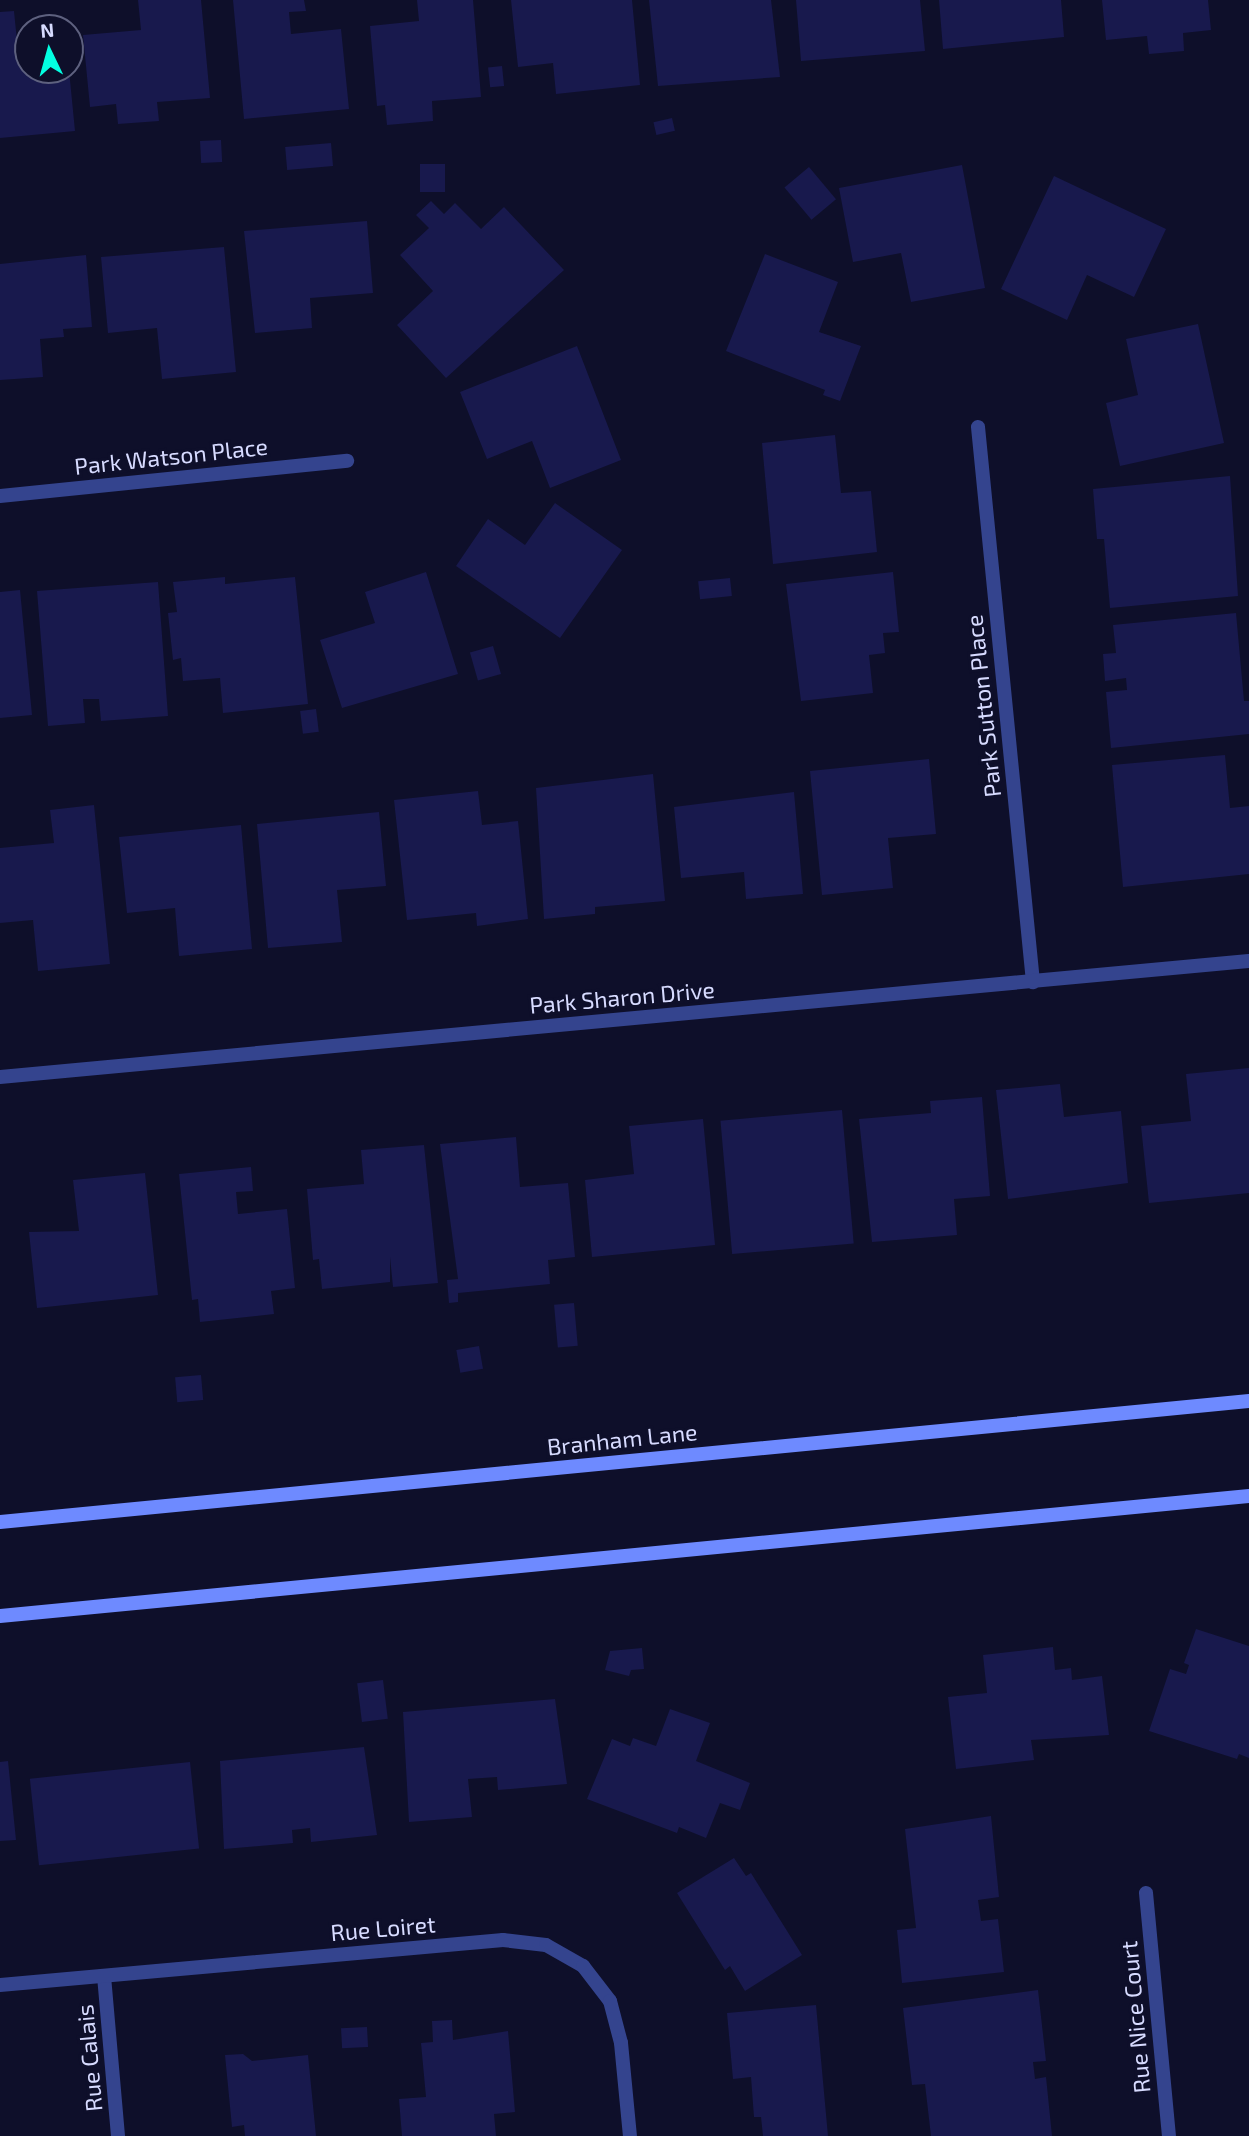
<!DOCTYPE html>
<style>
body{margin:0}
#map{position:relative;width:1249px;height:2136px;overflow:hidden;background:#0e0f2a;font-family:"Exo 2",sans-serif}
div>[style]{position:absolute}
.building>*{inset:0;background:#18194d;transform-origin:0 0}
.street>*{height:14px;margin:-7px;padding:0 7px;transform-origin:7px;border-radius:7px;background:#34448e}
.secondary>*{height:14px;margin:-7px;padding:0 7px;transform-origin:7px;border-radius:7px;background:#6e8aff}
span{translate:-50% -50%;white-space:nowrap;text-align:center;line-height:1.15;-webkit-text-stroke:6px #0e0f2a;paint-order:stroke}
.street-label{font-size:23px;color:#d7dbff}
.north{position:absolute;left:14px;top:14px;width:70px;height:70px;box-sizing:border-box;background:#0e0f2a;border:2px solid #5e617f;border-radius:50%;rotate:355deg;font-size:19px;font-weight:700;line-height:28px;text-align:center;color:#d7dbff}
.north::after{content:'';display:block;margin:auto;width:24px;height:32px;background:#03ffe2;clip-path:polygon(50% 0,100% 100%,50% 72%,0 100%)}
</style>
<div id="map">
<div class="building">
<div style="clip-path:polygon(138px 0,201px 0,210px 98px,157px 102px,159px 121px,118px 124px,116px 104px,90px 107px,83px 35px,141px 30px)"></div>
<div style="clip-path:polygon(233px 0,304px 0,306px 11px,289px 12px,291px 34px,341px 29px,349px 109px,244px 119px)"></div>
<div style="clip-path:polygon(417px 0,473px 0,481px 97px,432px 101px,433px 121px,387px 125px,385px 105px,377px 106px,370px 26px,419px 21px)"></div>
<div style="clip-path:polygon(511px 0,632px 0,640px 85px,556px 94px,553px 63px,518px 67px)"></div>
<div style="clip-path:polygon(649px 0,771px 0,780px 77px,658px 86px)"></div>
<div style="clip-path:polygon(796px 0,920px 0,925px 51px,801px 61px)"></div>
<div style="clip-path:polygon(939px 0,1061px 0,1064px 37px,943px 49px)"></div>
<div style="clip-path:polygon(1102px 0,1208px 0,1211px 30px,1183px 33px,1184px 51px,1149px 54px,1147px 36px,1106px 40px)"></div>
<div style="clip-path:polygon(14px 11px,19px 61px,28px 60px,28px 70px,69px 70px,75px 131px,0 138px,0 12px)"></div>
<div style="left:502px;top:66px;width:20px;height:14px;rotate:84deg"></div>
<div style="left:672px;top:118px;width:13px;height:19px;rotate:77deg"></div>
<div style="left:221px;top:140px;width:22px;height:21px;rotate:87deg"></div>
<div style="left:331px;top:143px;width:23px;height:46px;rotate:85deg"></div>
<div style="left:420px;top:164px;width:25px;height:28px"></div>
<div style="clip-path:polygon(962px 165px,985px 288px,911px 302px,901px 253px,853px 262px,839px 188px)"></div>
<div style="left:809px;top:167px;width:42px;height:32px;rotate:50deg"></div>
<div style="clip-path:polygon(1054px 176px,1166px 229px,1134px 297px,1087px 275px,1067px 320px,1001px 289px)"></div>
<div style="clip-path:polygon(431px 201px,444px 214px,455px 203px,481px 229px,504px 207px,564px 270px,446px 378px,397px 325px,433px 291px,400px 255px,429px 228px,416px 215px)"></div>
<div style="clip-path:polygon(367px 221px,373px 293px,310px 298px,312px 328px,255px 333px,244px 231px)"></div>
<div style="clip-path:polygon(224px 247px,236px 372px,162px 379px,157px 328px,108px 333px,101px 257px)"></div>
<div style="clip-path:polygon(765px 254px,838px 282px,819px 332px,861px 346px,840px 401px,823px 395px,825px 390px,726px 351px)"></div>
<div style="clip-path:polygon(86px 255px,92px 327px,63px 329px,64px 337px,40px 339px,43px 377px,0 380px,0 264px)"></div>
<div style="clip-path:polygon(1198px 324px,1224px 443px,1120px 466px,1106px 403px,1138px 395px,1126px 339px)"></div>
<div style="clip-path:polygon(577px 346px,621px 460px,550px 488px,532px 441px,487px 459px,460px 392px)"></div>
<div style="clip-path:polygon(835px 435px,841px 493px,871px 491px,877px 552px,773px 564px,762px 443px)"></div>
<div style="clip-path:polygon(1230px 476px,1238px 596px,1110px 608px,1104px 539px,1097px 539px,1093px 489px)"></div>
<div style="clip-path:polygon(555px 503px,622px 550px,560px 638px,456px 566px,488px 519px,525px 545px)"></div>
<div style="clip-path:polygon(426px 572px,458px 674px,342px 708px,320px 640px,375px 623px,365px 592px)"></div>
<div style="clip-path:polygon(893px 572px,899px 632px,883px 633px,885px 653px,869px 655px,873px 693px,801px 701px,786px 584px)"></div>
<div style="clip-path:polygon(225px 577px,225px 584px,295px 577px,308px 704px,223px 713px,220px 678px,183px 681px,181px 658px,173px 660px,168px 613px,177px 612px,173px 582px)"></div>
<div style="left:730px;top:578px;width:18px;height:32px;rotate:84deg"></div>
<div style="clip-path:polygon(158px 582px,168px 716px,101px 721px,99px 699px,83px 699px,85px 723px,48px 726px,37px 591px)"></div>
<div style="clip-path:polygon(20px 590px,32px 715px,0 718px,0 592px)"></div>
<div style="clip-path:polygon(1236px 613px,1244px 701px,1249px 701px,1249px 734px,1111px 748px,1106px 692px,1127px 690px,1126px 678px,1105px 681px,1103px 654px,1116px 653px,1113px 625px)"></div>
<div style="left:493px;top:646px;width:29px;height:24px;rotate:74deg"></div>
<div style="left:316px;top:709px;width:23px;height:16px;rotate:83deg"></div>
<div style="clip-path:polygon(1225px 755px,1230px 808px,1249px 806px,1249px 874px,1123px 887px,1112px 765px)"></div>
<div style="clip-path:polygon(929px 759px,936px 834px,888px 838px,893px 888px,822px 895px,810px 771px)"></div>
<div style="clip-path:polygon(653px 774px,665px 901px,595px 907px,595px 914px,544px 919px,536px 788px)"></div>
<div style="clip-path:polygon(478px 791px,482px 825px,518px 821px,528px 919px,477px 926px,476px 913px,407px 920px,394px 800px)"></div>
<div style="clip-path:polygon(794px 792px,803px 894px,746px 899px,744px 872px,681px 878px,674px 807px)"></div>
<div style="clip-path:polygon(94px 805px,110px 964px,38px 971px,33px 920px,0 923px,0 848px,54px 843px,50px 810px)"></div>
<div style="clip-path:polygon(379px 812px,386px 886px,337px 890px,342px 942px,268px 948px,257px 824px)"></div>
<div style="clip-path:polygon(241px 825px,252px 949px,179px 956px,175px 908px,127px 913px,119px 837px)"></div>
<div style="clip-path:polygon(1249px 1068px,1249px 1193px,1149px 1203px,1141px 1126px,1191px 1121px,1186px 1074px)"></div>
<div style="clip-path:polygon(1060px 1084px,1064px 1117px,1121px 1111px,1128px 1183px,1008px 1199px,996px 1090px)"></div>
<div style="clip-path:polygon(982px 1097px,990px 1196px,954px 1199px,957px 1235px,872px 1242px,859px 1119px,931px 1113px,930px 1101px)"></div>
<div style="left:842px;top:1110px;width:134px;height:122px;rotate:85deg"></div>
<div style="clip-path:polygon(703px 1119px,715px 1245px,592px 1257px,585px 1180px,634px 1174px,629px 1126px)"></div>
<div style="clip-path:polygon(516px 1137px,520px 1187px,568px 1183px,575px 1257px,548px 1260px,550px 1284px,458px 1293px,458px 1302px,449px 1303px,447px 1280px,458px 1279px,440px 1144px)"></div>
<div style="clip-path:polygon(424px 1145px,438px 1283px,393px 1287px,390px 1257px,390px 1282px,322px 1289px,319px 1259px,313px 1260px,307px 1189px,364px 1184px,361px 1150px)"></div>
<div style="clip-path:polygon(251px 1167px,253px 1191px,236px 1192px,238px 1214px,287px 1209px,295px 1288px,271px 1291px,274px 1314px,200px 1322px,198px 1299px,192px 1300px,179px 1174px)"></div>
<div style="clip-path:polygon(145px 1173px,158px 1295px,37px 1308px,29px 1232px,79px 1231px,73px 1180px)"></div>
<div style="left:574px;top:1303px;width:43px;height:20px;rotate:85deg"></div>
<div style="left:479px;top:1346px;width:23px;height:23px;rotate:80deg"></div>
<div style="left:201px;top:1375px;width:25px;height:26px;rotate:85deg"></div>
<div style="clip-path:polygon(1196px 1629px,1249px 1646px,1249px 1758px,1239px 1754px,1237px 1759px,1149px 1731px,1170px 1669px,1186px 1674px,1189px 1665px,1184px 1663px)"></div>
<div style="clip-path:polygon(1053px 1647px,1055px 1670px,1071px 1668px,1072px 1680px,1102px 1676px,1109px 1735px,1031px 1740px,1034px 1760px,956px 1769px,948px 1697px,987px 1693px,983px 1655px)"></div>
<div style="clip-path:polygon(642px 1648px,644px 1669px,631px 1670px,629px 1676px,605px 1670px,610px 1651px)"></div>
<div style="left:383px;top:1680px;width:39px;height:26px;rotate:83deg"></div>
<div style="clip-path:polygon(555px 1699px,567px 1784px,498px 1790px,497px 1777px,468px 1779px,472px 1817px,409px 1822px,403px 1712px)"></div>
<div style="clip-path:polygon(670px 1709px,710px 1723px,696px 1761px,750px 1783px,740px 1810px,720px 1803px,706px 1838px,679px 1827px,677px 1833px,587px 1799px,612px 1739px,630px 1746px,633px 1738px,656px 1746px)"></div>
<div style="clip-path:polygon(364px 1747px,377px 1835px,311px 1842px,310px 1828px,292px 1830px,293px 1843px,224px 1849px,220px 1761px)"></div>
<div style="clip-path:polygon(8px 1761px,16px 1840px,0 1841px,0 1762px)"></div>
<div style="left:190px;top:1762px;width:87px;height:161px;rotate:84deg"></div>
<div style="clip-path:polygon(991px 1816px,999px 1897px,978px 1900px,981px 1921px,998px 1919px,1004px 1972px,902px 1983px,897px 1930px,916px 1928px,905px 1829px)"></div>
<div style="clip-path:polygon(734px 1858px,746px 1876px,751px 1873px,802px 1955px,745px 1991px,730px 1966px,725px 1970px,677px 1893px)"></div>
<div style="clip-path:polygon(1038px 1990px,1046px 2061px,1033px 2062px,1035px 2079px,1046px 2077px,1052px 2136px,931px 2136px,925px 2084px,912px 2085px,903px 2008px)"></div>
<div style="clip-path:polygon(816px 2005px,828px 2136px,763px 2136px,761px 2117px,754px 2117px,751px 2077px,733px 2079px,727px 2013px)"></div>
<div style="clip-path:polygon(452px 2020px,453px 2040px,508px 2031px,515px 2112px,494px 2114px,496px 2136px,402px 2136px,399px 2099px,426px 2097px,421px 2043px,433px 2042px,432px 2021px)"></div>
<div style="left:367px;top:2027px;width:20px;height:26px;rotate:87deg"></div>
<div style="clip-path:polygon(243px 2054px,252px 2061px,308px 2055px,316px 2136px,245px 2136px,244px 2125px,232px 2127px,225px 2055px)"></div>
</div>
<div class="street">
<div style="left:978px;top:427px;width:558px;rotate:84.34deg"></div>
<div style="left:0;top:496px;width:349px;rotate:-5.8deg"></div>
<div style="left:0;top:1077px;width:1254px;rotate:-5.31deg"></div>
<div style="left:1146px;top:1893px;width:244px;rotate:84.6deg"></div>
<div style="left:104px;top:1976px;width:161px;rotate:85deg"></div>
<div style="left:0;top:1985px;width:505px;rotate:-5.11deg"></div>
<div style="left:503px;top:1940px;width:43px;rotate:6.6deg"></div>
<div style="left:546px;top:1945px;width:43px;rotate:29.6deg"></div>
<div style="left:583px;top:1966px;width:44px;rotate:52.4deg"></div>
<div style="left:610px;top:2001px;width:43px;rotate:75.3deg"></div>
<div style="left:621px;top:2043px;width:93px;rotate:84.5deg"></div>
</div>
<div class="secondary">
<div style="left:0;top:1522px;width:1255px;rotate:-5.53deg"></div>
<div style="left:0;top:1616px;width:1255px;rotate:-5.49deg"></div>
</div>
<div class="street-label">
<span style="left:171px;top:456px;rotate:-6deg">Park Watson Place</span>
<span style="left:983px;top:706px;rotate:-96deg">Park Sutton Place</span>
<span style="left:622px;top:997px;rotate:-5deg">Park Sharon Drive</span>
<span style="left:622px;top:1439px;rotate:-6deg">Branham Lane</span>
<span style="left:383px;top:1928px;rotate:-5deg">Rue Loiret</span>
<span style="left:1135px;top:2017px;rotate:-95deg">Rue Nice Court</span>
<span style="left:89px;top:2058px;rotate:-95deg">Rue Calais</span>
</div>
<div class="north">N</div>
</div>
